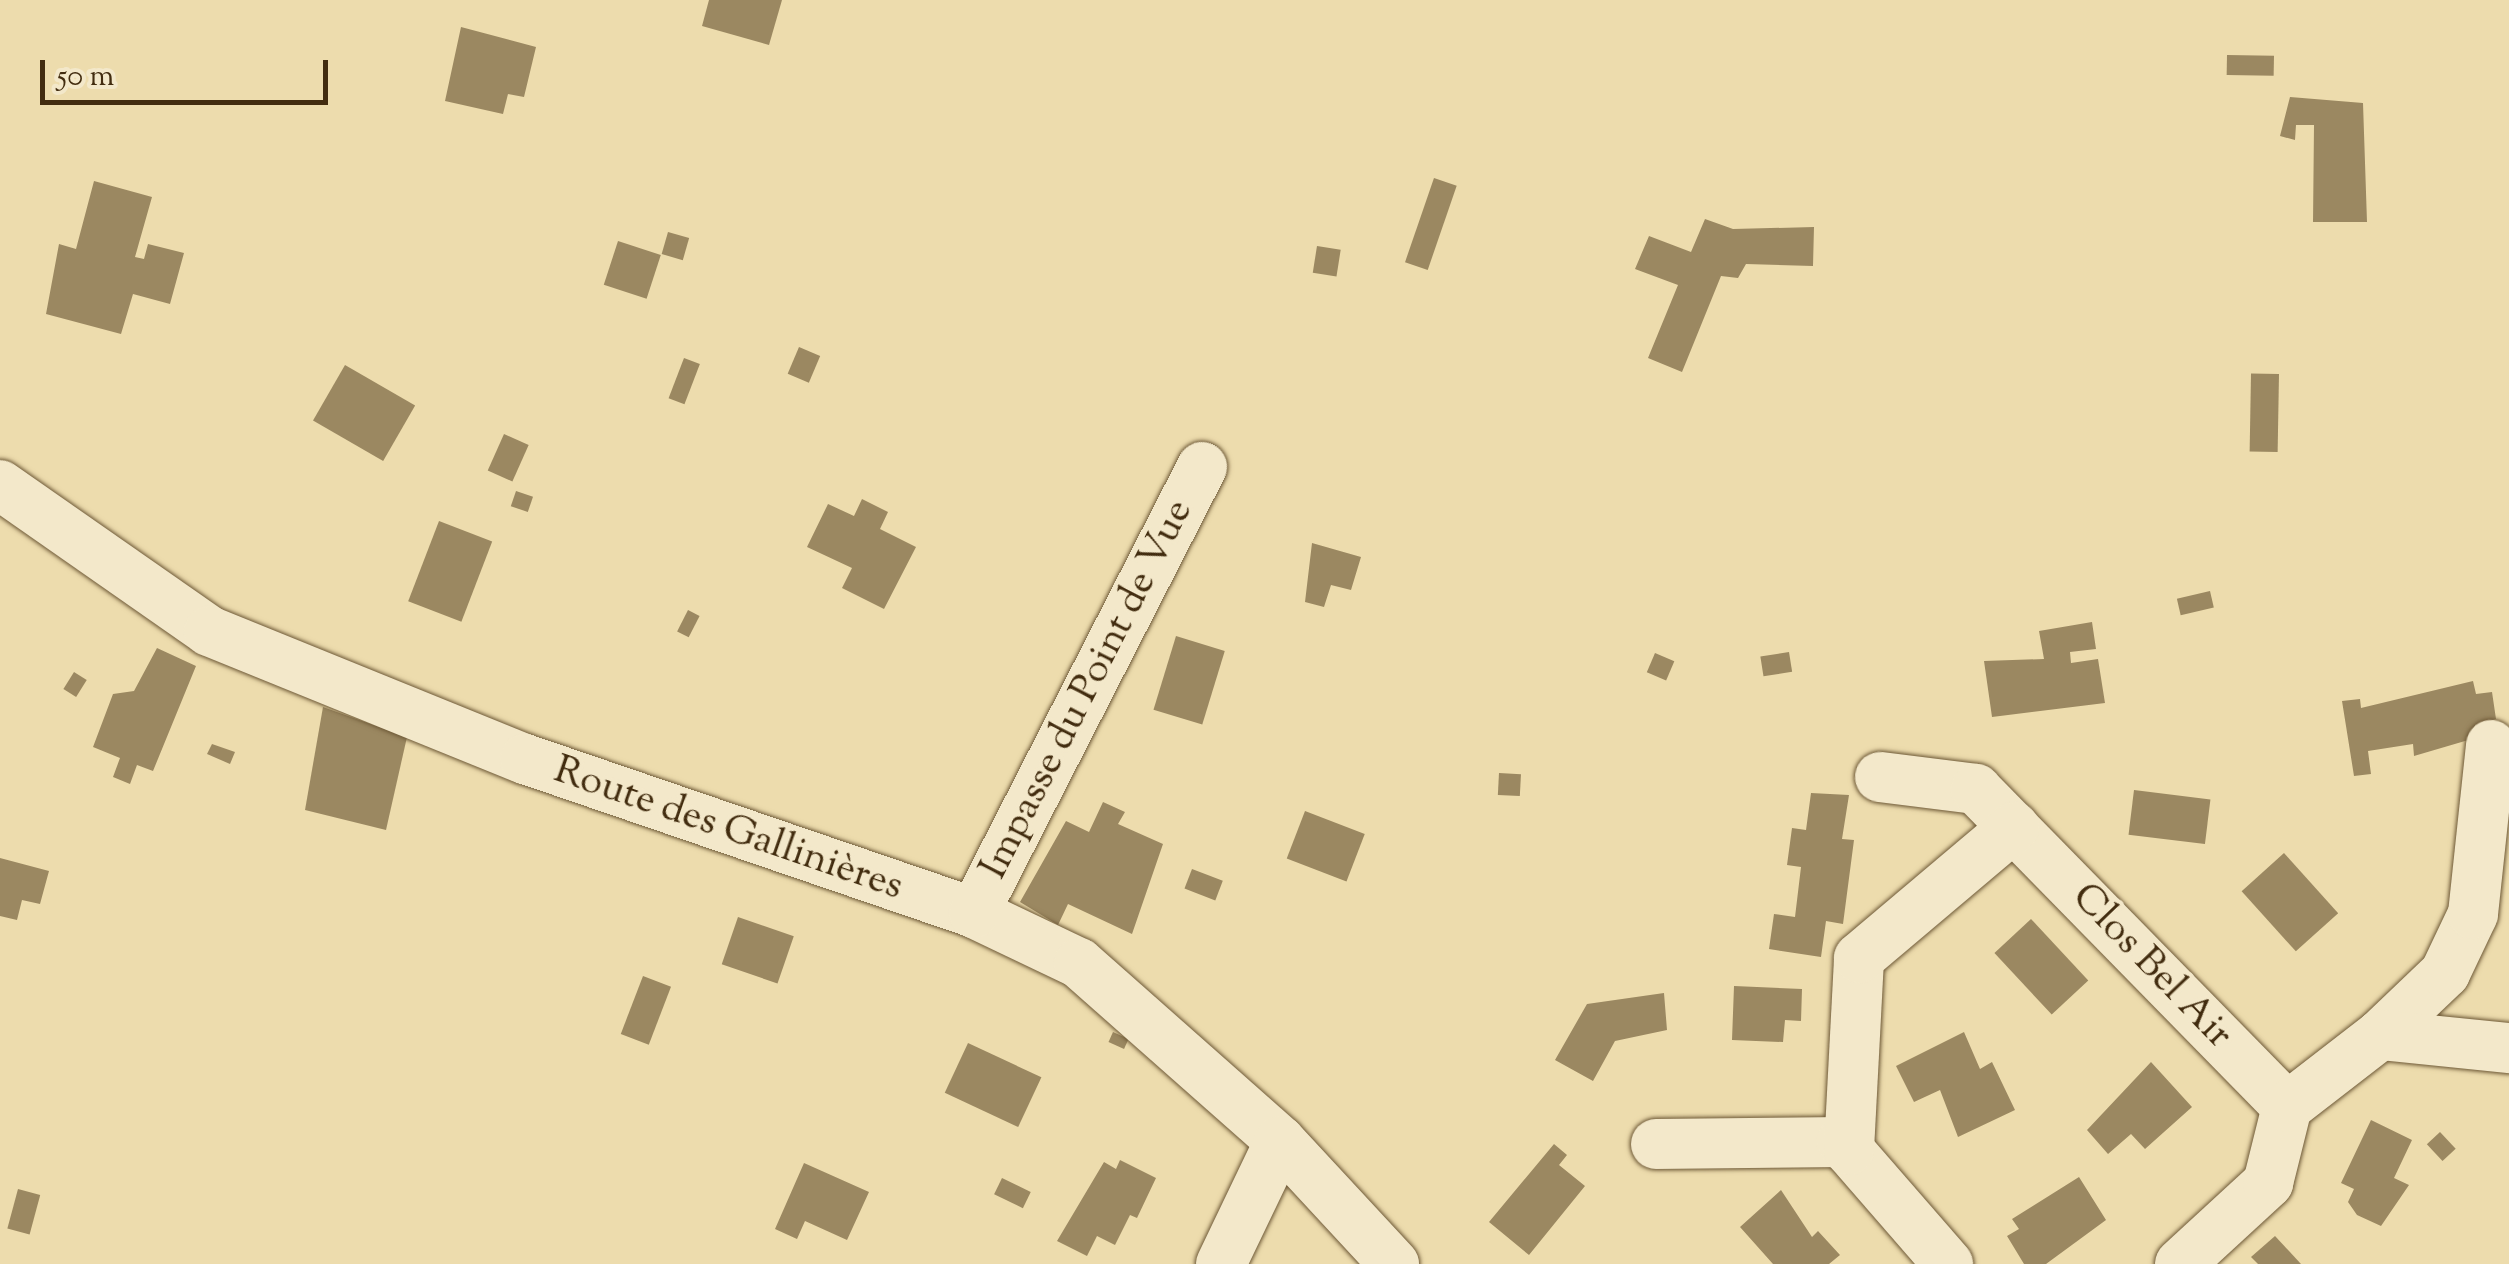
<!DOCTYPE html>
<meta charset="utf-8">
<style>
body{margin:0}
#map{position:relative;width:2509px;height:1264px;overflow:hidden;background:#eddcad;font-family:"Sorts Mill Goudy",serif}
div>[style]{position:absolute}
.building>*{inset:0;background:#9b8861;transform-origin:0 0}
.roads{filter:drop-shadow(0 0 2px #6d5836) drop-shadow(0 0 2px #6d5836)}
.minor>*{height:50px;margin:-25px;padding:0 25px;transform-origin:25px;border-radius:25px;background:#f3e8ca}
span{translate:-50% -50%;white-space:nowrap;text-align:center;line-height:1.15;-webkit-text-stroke:8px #f3e8ca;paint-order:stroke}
.street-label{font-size:40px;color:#422c0f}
.scale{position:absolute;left:40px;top:60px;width:288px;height:45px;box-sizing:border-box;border:5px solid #422c0f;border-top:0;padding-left:12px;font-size:30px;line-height:35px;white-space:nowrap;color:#422c0f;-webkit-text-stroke:8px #f3e8ca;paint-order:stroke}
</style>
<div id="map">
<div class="building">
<div style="clip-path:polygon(709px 0,782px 0,769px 45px,702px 26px)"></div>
<div style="clip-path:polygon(461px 27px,536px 47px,524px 97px,508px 94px,503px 114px,445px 101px)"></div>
<div style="left:2227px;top:55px;width:47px;height:20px;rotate:1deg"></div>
<div style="clip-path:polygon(2290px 97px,2363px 103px,2367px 222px,2313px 222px,2314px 125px,2296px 125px,2295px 140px,2280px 136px)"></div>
<div style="left:1434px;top:178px;width:24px;height:89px;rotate:19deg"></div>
<div style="clip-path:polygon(94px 181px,152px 197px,135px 257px,144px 259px,148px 244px,184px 253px,170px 304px,133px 294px,121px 334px,46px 314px,59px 244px,76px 249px)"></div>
<div style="clip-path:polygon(1705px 219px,1733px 229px,1814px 227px,1813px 266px,1746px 264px,1738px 278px,1721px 276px,1682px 372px,1648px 358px,1678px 285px,1635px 269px,1649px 236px,1691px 252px)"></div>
<div style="left:668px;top:232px;width:22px;height:23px;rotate:16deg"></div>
<div style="left:618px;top:241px;width:45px;height:46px;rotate:18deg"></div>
<div style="left:1317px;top:246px;width:24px;height:27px;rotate:9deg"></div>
<div style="left:799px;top:347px;width:23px;height:29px;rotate:23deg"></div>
<div style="left:684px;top:358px;width:17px;height:43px;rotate:21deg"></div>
<div style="left:345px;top:365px;width:81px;height:64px;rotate:30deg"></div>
<div style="left:2279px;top:374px;width:78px;height:28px;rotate:91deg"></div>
<div style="left:504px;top:434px;width:27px;height:40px;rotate:24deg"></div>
<div style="left:516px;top:491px;width:18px;height:16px;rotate:19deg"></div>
<div style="clip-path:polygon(862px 499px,888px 512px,880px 529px,916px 547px,884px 609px,842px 588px,852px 568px,807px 547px,828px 504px,854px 516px)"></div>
<div style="left:439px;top:521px;width:57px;height:86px;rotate:21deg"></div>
<div style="clip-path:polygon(1312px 543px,1361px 557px,1351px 590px,1331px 585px,1324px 607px,1305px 602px)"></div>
<div style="left:2210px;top:591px;width:17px;height:34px;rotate:77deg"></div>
<div style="left:688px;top:610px;width:13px;height:24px;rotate:27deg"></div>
<div style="clip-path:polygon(2092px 622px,2096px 649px,2070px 652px,2071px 663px,2098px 659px,2105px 703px,1992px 717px,1984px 661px,2044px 659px,2039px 631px)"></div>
<div style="left:1176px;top:636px;width:51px;height:77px;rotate:17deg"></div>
<div style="clip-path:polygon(157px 648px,196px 666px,153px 771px,137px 765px,130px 784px,113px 777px,120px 758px,93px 747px,113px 694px,134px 691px)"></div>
<div style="left:1789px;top:652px;width:20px;height:29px;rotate:81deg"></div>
<div style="left:1655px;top:653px;width:21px;height:21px;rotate:23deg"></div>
<div style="left:74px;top:672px;width:15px;height:20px;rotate:32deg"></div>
<div style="clip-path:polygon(2473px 681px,2476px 694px,2492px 692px,2496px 719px,2480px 722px,2482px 736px,2414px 756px,2413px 744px,2368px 751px,2371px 774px,2354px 776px,2342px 701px,2360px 699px,2361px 708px)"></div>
<div style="clip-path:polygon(323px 707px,407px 737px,386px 830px,305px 810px)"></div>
<div style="clip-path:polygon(212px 744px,235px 752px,230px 764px,207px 754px)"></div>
<div style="left:1499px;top:773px;width:22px;height:22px;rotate:3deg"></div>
<div style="left:2134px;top:790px;width:77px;height:45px;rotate:7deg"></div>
<div style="clip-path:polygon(1811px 793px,1849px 795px,1842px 839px,1854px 840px,1843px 924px,1826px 921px,1821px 957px,1769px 949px,1774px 914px,1795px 917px,1801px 867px,1787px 865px,1792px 828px,1806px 830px)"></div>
<div style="clip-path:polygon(1103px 802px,1125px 812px,1118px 824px,1163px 844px,1132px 934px,1068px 904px,1058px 925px,1020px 902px,1066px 821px,1089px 832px)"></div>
<div style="left:1305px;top:811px;width:64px;height:51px;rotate:21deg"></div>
<div style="left:2284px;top:853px;width:81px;height:57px;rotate:48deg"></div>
<div style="clip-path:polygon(0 858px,49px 871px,40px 904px,22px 900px,17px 920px,0 916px)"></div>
<div style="left:1192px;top:869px;width:33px;height:21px;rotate:21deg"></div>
<div style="left:738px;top:917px;width:59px;height:50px;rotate:19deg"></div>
<div style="left:2031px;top:919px;width:84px;height:50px;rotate:47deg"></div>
<div style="left:643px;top:976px;width:30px;height:62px;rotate:21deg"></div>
<div style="clip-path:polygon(1734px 986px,1802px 989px,1801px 1021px,1785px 1020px,1783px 1042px,1732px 1040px)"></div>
<div style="clip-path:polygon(1664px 993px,1667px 1030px,1615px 1041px,1593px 1081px,1555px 1060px,1587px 1004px)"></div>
<div style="left:1113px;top:1032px;width:17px;height:11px;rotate:24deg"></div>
<div style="clip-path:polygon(1964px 1032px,1980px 1069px,1992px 1062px,2015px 1110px,1958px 1137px,1940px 1090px,1914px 1102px,1896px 1066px)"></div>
<div style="left:968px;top:1043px;width:81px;height:55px;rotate:25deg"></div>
<div style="clip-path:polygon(2151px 1062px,2192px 1107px,2145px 1149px,2131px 1134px,2108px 1154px,2087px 1130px)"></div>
<div style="clip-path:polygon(2371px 1120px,2412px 1140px,2394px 1178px,2409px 1185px,2381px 1226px,2357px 1215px,2348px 1202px,2354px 1189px,2341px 1183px)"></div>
<div style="left:2440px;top:1132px;width:23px;height:18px;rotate:47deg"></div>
<div style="clip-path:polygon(1554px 1144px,1567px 1155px,1559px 1165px,1585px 1186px,1529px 1255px,1489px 1222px)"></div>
<div style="clip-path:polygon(1120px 1160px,1156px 1178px,1137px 1218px,1130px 1215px,1115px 1245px,1097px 1236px,1087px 1256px,1057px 1241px,1104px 1162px,1116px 1169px)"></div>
<div style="clip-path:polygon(804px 1163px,869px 1192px,847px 1240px,805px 1221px,797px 1239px,775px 1229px)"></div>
<div style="clip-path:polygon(2079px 1177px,2106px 1220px,2046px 1264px,2024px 1264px,2007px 1236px,2019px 1229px,2012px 1219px)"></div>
<div style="left:1002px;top:1178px;width:32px;height:18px;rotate:26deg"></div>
<div style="left:18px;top:1189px;width:23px;height:41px;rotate:15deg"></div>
<div style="clip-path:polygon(1781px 1190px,1812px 1237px,1818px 1231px,1840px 1255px,1829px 1264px,1773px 1264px,1740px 1227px)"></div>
<div style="clip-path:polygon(2275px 1236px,2301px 1264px,2258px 1264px,2251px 1257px)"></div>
</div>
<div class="roads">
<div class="minor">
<div style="left:0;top:485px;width:255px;rotate:34.9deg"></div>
<div style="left:209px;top:631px;width:341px;rotate:22.1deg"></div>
<div style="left:525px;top:759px;width:475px;rotate:18.9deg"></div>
<div style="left:974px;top:913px;width:116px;rotate:25.5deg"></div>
<div style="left:1079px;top:963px;width:268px;rotate:41.5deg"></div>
<div style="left:1280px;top:1141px;width:168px;rotate:47.2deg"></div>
<div style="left:1880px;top:777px;width:97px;rotate:7.1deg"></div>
<div style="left:1976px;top:789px;width:445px;rotate:45.6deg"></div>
<div style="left:974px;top:913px;width:501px;rotate:-62.92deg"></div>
<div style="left:2380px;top:1035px;width:90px;rotate:-43.6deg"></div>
<div style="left:2445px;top:973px;width:65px;rotate:-64.6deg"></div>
<div style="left:2473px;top:914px;width:170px;rotate:-83.9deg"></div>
<div style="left:1656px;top:1144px;width:186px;rotate:-0.6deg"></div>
<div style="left:1842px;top:1142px;width:162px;rotate:49deg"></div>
<div style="left:1849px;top:1150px;width:192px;rotate:-87deg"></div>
<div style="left:1859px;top:958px;width:203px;rotate:-40.2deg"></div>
<div style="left:1221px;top:1264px;width:136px;rotate:-64.4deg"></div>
<div style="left:2180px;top:1264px;width:120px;rotate:-42.6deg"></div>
<div style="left:2268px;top:1183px;width:78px;rotate:-76deg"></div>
<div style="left:2287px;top:1107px;width:118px;rotate:-37.7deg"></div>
<div style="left:2380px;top:1035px;width:130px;rotate:5.8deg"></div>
</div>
</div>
<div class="street-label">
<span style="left:1088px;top:690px;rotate:-63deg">Impasse du Point de Vue</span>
<span style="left:728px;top:830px;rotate:19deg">Route des Gallinières</span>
<span style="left:2151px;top:967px;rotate:46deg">Clos Bel Air</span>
</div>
<div class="scale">50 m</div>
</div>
